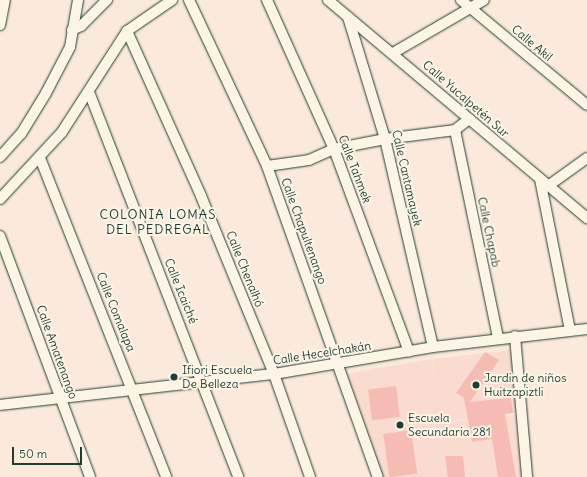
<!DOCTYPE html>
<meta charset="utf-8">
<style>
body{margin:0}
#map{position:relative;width:587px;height:477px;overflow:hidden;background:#fbe9db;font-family:Delius,sans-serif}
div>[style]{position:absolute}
.built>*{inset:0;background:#fadbcf}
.building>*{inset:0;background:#f6bbb3;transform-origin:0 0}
.roads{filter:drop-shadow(0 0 1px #1f3d34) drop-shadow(0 0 1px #1f3d34)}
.minor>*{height:10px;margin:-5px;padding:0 5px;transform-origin:5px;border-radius:5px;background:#fcf5e5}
.dots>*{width:11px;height:11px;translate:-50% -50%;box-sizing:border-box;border:2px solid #fcf5e5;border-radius:50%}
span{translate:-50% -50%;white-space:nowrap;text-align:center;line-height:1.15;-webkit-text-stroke:4px #fcf5e5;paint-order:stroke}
.street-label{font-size:12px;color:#1f3d34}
.poi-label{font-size:12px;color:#1f3d34}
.left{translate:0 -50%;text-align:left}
.neighbourhood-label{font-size:13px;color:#1f3d34;letter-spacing:1px}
.scale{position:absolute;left:12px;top:447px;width:70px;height:18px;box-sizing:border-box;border:2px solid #1f3d34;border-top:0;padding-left:5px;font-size:12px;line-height:14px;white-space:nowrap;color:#1f3d34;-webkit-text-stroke:3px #fcf5e5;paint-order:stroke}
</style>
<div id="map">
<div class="built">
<div style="clip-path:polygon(512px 350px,518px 412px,439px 423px,517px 415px,523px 477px,445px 477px,445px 474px,445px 477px,376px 477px,345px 374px,432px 359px,435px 389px,433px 359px)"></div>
</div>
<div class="building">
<div style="clip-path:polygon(485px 352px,499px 360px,470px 402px,511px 398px,513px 413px,505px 414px,516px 477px,498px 477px,492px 439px,472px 442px,464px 398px,456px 393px)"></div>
<div style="left:396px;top:386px;width:31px;height:28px;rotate:83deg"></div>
<div style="left:411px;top:430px;width:44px;height:28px;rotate:82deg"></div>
<div style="clip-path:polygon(445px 456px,463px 456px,465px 477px,448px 477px)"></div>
</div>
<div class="roads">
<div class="minor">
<div style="left:189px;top:0;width:183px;rotate:64.8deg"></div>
<div style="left:267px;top:166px;width:330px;rotate:70.4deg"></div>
<div style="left:267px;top:0;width:163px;rotate:65.8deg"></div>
<div style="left:334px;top:149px;width:216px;rotate:69.7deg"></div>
<div style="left:328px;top:0;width:339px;rotate:40.1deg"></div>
<div style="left:461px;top:0;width:164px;rotate:39.8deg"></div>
<div style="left:348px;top:17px;width:127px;rotate:73.1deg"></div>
<div style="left:385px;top:139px;width:213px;rotate:77deg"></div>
<div style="left:0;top:25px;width:25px;rotate:-79deg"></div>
<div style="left:72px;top:30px;width:10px;rotate:-24deg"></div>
<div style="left:81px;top:26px;width:37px;rotate:-45deg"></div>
<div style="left:127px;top:31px;width:181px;rotate:65.8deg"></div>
<div style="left:201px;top:196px;width:192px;rotate:67.7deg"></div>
<div style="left:274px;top:374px;width:109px;rotate:70.7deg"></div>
<div style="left:393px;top:53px;width:105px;rotate:-30.2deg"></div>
<div style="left:89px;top:92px;width:413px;rotate:68.8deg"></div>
<div style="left:455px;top:130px;width:212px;rotate:78.3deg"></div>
<div style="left:0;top:157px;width:31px;rotate:-48deg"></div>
<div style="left:21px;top:134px;width:48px;rotate:-58.6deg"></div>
<div style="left:46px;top:93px;width:52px;rotate:-62.4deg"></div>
<div style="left:70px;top:47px;width:48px;rotate:-80.3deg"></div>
<div style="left:40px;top:158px;width:343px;rotate:68.4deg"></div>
<div style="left:267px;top:166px;width:42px;rotate:-8.1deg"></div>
<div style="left:309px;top:160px;width:27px;rotate:-24deg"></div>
<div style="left:334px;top:149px;width:52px;rotate:-11.1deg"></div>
<div style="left:385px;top:139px;width:71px;rotate:-7.3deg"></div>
<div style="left:455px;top:130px;width:18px;rotate:-38deg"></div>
<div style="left:540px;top:179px;width:154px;rotate:78.8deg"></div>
<div style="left:548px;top:186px;width:48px;rotate:-35.7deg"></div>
<div style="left:0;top:199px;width:91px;rotate:-47.2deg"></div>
<div style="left:62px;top:132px;width:120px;rotate:-57.2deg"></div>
<div style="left:127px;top:31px;width:55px;rotate:-34.6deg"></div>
<div style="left:0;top:236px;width:257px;rotate:69.5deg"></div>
<div style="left:515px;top:336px;width:142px;rotate:85.1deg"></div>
<div style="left:0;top:405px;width:276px;rotate:-6.5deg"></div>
<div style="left:274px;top:374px;width:161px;rotate:-9.6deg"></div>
<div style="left:433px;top:347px;width:155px;rotate:-6.7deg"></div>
</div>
</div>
<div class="dots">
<div style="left:174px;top:377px;background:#1f3d34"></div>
<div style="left:476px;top:385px;background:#1f3d34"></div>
<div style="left:400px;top:425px;background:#1f3d34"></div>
</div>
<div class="street-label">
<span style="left:532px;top:43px;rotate:40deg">Calle Akil</span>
<span style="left:466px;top:99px;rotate:41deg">Calle Yucalpetén Sur</span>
<span style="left:355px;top:169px;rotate:69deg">Calle Tahmek</span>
<span style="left:407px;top:178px;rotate:77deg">Calle Cantamayek</span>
<span style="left:304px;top:231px;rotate:70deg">Calle Chapultenango</span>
<span style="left:489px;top:232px;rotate:78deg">Calle Chapab</span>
<span style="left:245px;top:269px;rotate:68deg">Calle Chenalhó</span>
<span style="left:181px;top:291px;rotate:68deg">Calle Icaiché</span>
<span style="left:116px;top:312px;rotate:68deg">Calle Comalapa</span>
<span style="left:57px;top:352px;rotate:70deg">Calle Amatenango</span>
<span style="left:322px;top:353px;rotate:-9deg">Calle Hecelchakán</span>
</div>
<div class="poi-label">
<span class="left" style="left:182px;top:377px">Ifiori Escuela<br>De Belleza</span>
<span class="left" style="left:484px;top:385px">Jardin de niños<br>Huitzapiztli</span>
<span class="left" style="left:408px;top:425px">Escuela<br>Secundaria 281</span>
</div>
<div class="neighbourhood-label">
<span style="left:158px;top:223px">COLONIA LOMAS<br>DEL PEDREGAL</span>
</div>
<div class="scale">50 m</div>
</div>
